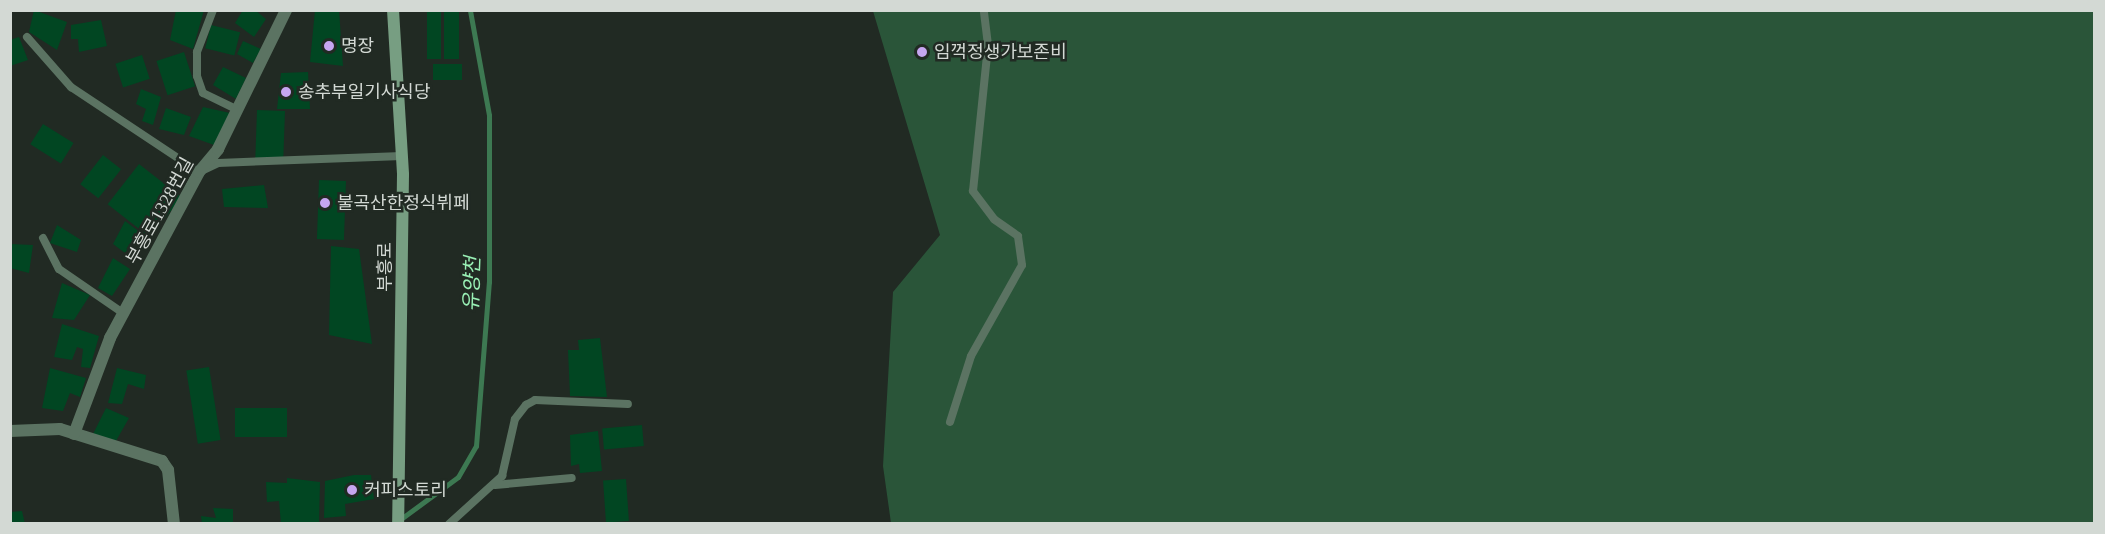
<!DOCTYPE html>
<meta charset="utf-8">
<style>
body{margin:0}
#map{position:relative;width:2105px;height:534px;overflow:hidden;background:#212a23;font-family:"Times New Roman","Noto Sans KR",serif}
div>[style]{position:absolute}
.green>*{inset:0;background:#2a5539}
.stream>*{height:5px;margin:-2.5px;padding:0 2.5px;transform-origin:2.5px;border-radius:2.5px;background:#3d7952}
.building>*{inset:0;background:#014622;transform-origin:0 0}
.service>*{height:8px;margin:-4px;padding:0 4px;transform-origin:4px;border-radius:4px;background:#5b7362}
.minor>*{height:12px;margin:-6px;padding:0 6px;transform-origin:6px;border-radius:6px;background:#5b7362}
.secondary>*{height:12px;margin:-6px;padding:0 6px;transform-origin:6px;border-radius:6px;background:#779e82}
.dots>*{width:16px;height:16px;translate:-50% -50%;box-sizing:border-box;border:3px solid #212a23;border-radius:50%}
span{translate:-50% -50%;white-space:nowrap;text-align:center;line-height:1.15;-webkit-text-stroke:5px #212a23;paint-order:stroke}
.poi-label{font-size:18px;color:#d3d9d4}
.left{translate:0 -50%;text-align:left}
.street-label{font-size:18px;color:#d3d9d4}
.water-label{font-size:20px;color:#99f0b5;font-style:italic}
.frame{position:absolute;inset:0;border:12px solid #d3d9d4;pointer-events:none}
</style>
<div id="map">
<div class="green">
<div style="clip-path:polygon(873px 11px,2094px 11px,2094px 523px,891px 523px,883px 466px,893px 292px,940px 235px)"></div>
</div>
<div class="stream">
<div style="left:398px;top:521px;width:74px;rotate:-36.3deg"></div>
<div style="left:458px;top:477px;width:36px;rotate:-60deg"></div>
<div style="left:476px;top:446px;width:165px;rotate:-85.5deg"></div>
<div style="left:489px;top:282px;width:167px;rotate:-90deg"></div>
<div style="left:489px;top:115px;width:107px;rotate:-100.3deg"></div>
</div>
<div class="building">
<div style="clip-path:polygon(34px 10px,67px 22px,57px 50px,29px 32px)"></div>
<div style="clip-path:polygon(176px 10px,204px 10px,193px 49px,170px 40px)"></div>
<div style="clip-path:polygon(243px 10px,255px 10px,266px 19px,254px 37px,235px 23px)"></div>
<div style="clip-path:polygon(315px 10px,339px 10px,343px 66px,310px 62px)"></div>
<div style="left:427px;top:10px;width:14px;height:49px"></div>
<div style="left:444px;top:10px;width:15px;height:49px"></div>
<div style="clip-path:polygon(101px 20px,107px 46px,79px 52px,78px 39px,71px 39px,71px 25px)"></div>
<div style="left:211px;top:25px;width:30px;height:24px;rotate:14deg"></div>
<div style="clip-path:polygon(19px 37px,28px 60px,10px 66px,10px 40px)"></div>
<div style="clip-path:polygon(243px 41px,261px 49px,253px 63px,237px 54px)"></div>
<div style="left:184px;top:52px;width:36px;height:29px;rotate:72deg"></div>
<div style="left:142px;top:55px;width:25px;height:28px;rotate:72deg"></div>
<div style="left:462px;top:64px;width:16px;height:29px;rotate:90deg"></div>
<div style="clip-path:polygon(223px 67px,246px 78px,236px 99px,213px 85px)"></div>
<div style="clip-path:polygon(308px 72px,310px 109px,277px 109px,281px 73px)"></div>
<div style="clip-path:polygon(141px 89px,161px 97px,153px 125px,142px 121px,146px 109px,136px 104px)"></div>
<div style="clip-path:polygon(203px 107px,230px 113px,214px 145px,189px 136px)"></div>
<div style="clip-path:polygon(166px 108px,191px 117px,184px 135px,159px 129px)"></div>
<div style="left:257px;top:110px;width:28px;height:48px;rotate:2deg"></div>
<div style="left:43px;top:124px;width:36px;height:24px;rotate:32deg"></div>
<div style="left:103px;top:155px;width:23px;height:37px;rotate:38deg"></div>
<div style="left:139px;top:164px;width:54px;height:51px;rotate:38deg"></div>
<div style="left:319px;top:180px;width:27px;height:59px;rotate:2deg"></div>
<div style="clip-path:polygon(264px 185px,268px 208px,224px 207px,222px 189px)"></div>
<div style="clip-path:polygon(125px 221px,145px 236px,139px 247px,133px 241px,125px 253px,113px 244px)"></div>
<div style="clip-path:polygon(57px 225px,81px 240px,77px 252px,50px 243px)"></div>
<div style="clip-path:polygon(10px 244px,33px 245px,29px 273px,10px 268px)"></div>
<div style="clip-path:polygon(331px 246px,359px 249px,372px 344px,329px 335px)"></div>
<div style="clip-path:polygon(113px 258px,130px 269px,112px 296px,98px 288px)"></div>
<div style="clip-path:polygon(62px 283px,90px 295px,74px 320px,52px 318px)"></div>
<div style="clip-path:polygon(62px 324px,99px 336px,90px 368px,81px 367px,83px 349px,77px 347px,72px 360px,54px 357px)"></div>
<div style="clip-path:polygon(600px 338px,607px 397px,570px 396px,568px 350px,579px 350px,578px 340px)"></div>
<div style="left:209px;top:367px;width:74px;height:23px;rotate:81deg"></div>
<div style="clip-path:polygon(50px 368px,86px 378px,80px 397px,70px 393px,63px 411px,42px 408px)"></div>
<div style="clip-path:polygon(117px 368px,146px 375px,144px 389px,128px 384px,122px 404px,108px 403px)"></div>
<div style="clip-path:polygon(106px 408px,129px 418px,116px 441px,93px 434px)"></div>
<div style="left:235px;top:408px;width:52px;height:29px"></div>
<div style="left:642px;top:425px;width:21px;height:40px;rotate:85deg"></div>
<div style="clip-path:polygon(598px 431px,602px 471px,580px 473px,579px 464px,571px 466px,570px 435px)"></div>
<div style="clip-path:polygon(354px 475px,371px 475px,374px 499px,345px 504px,346px 516px,324px 518px,325px 481px)"></div>
<div style="clip-path:polygon(287px 478px,320px 482px,319px 524px,281px 524px,279px 501px,267px 502px,266px 482px,287px 483px)"></div>
<div style="left:626px;top:479px;width:42px;height:23px;rotate:86deg"></div>
<div style="clip-path:polygon(213px 508px,233px 509px,233px 524px,202px 524px,201px 516px,216px 518px)"></div>
<div style="clip-path:polygon(22px 511px,25px 524px,10px 524px,10px 512px)"></div>
</div>
<div class="service">
<div style="left:213px;top:10px;width:45px;rotate:110.9deg"></div>
<div style="left:197px;top:52px;width:24px;rotate:90deg"></div>
<div style="left:197px;top:76px;width:18px;rotate:71deg"></div>
<div style="left:203px;top:93px;width:37px;rotate:26deg"></div>
<div style="left:27px;top:37px;width:67px;rotate:48.7deg"></div>
<div style="left:71px;top:87px;width:154px;rotate:33.6deg"></div>
<div style="left:199px;top:172px;width:21px;rotate:-25deg"></div>
<div style="left:218px;top:163px;width:184px;rotate:-2.2deg"></div>
<div style="left:43px;top:238px;width:35px;rotate:63deg"></div>
<div style="left:59px;top:269px;width:78px;rotate:34.5deg"></div>
<div style="left:950px;top:422px;width:69px;rotate:-72.3deg"></div>
<div style="left:971px;top:356px;width:104px;rotate:-60.7deg"></div>
<div style="left:1022px;top:265px;width:29px;rotate:-98deg"></div>
<div style="left:1018px;top:236px;width:29px;rotate:-145deg"></div>
<div style="left:994px;top:219px;width:35px;rotate:-127deg"></div>
<div style="left:973px;top:191px;width:147px;rotate:-84.1deg"></div>
<div style="left:988px;top:45px;width:35px;rotate:-97deg"></div>
<div style="left:495px;top:485px;width:77px;rotate:-5.2deg"></div>
<div style="left:449px;top:524px;width:72px;rotate:-42.2deg"></div>
<div style="left:502px;top:476px;width:58px;rotate:-77.2deg"></div>
<div style="left:515px;top:419px;width:18px;rotate:-52deg"></div>
<div style="left:526px;top:405px;width:10px;rotate:-29deg"></div>
<div style="left:535px;top:400px;width:93px;rotate:2.5deg"></div>
</div>
<div class="minor">
<div style="left:10px;top:431px;width:50px;rotate:-2.3deg"></div>
<div style="left:60px;top:429px;width:107px;rotate:17.4deg"></div>
<div style="left:162px;top:461px;width:11px;rotate:56deg"></div>
<div style="left:168px;top:470px;width:54px;rotate:83.7deg"></div>
<div style="left:74px;top:434px;width:103px;rotate:-69.4deg"></div>
<div style="left:110px;top:338px;width:188px;rotate:-61.8deg"></div>
<div style="left:199px;top:172px;width:30px;rotate:-50deg"></div>
<div style="left:218px;top:149px;width:155px;rotate:-63.9deg"></div>
</div>
<div class="secondary">
<div style="left:393px;top:10px;width:165px;rotate:86.5deg"></div>
<div style="left:403px;top:175px;width:349px;rotate:90.8deg"></div>
</div>
<div class="dots">
<div style="left:329px;top:46px;background:#c6a6f0"></div>
<div style="left:922px;top:52px;background:#c6a6f0"></div>
<div style="left:286px;top:92px;background:#c6a6f0"></div>
<div style="left:325px;top:203px;background:#c6a6f0"></div>
<div style="left:352px;top:490px;background:#c6a6f0"></div>
</div>
<div class="poi-label">
<span class="left" style="left:341px;top:46px">명장</span>
<span class="left" style="left:934px;top:52px">임꺽정생가보존비</span>
<span class="left" style="left:298px;top:92px">송추부일기사식당</span>
<span class="left" style="left:337px;top:203px">불곡산한정식뷔페</span>
<span class="left" style="left:364px;top:490px">커피스토리</span>
</div>
<div class="street-label">
<span style="left:160px;top:211px;rotate:-61deg">부흥로1328번길</span>
<span style="left:385px;top:267px;rotate:-90deg">부흥로</span>
</div>
<div class="water-label">
<span style="left:472px;top:284px;rotate:-88deg">유양천</span>
</div>
<div class="frame"></div>
</div>
